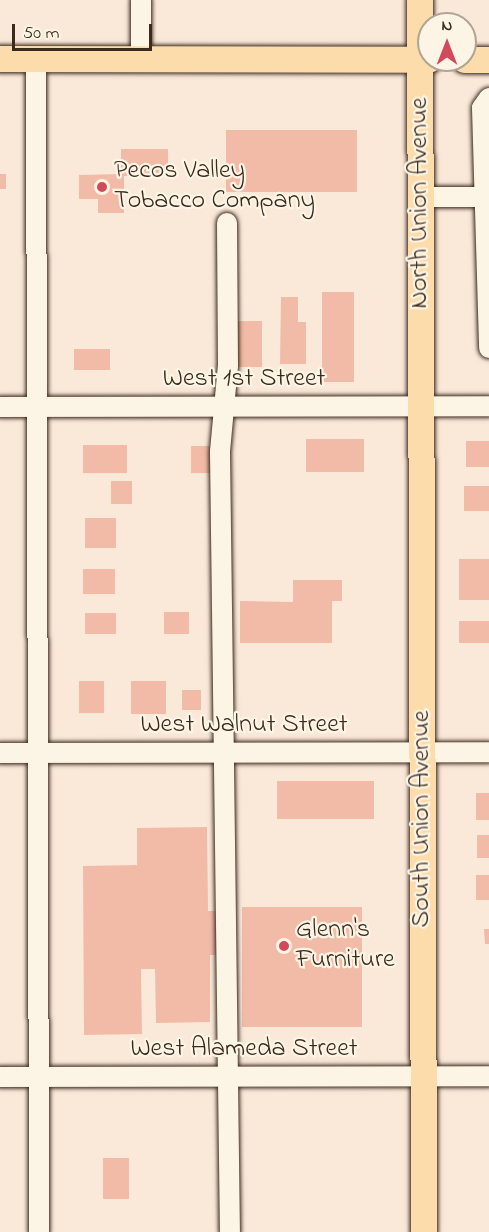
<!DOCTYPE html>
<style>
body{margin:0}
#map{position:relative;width:489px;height:1232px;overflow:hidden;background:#fae9d9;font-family:"Indie Flower",sans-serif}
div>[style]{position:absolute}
.building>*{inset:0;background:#f2bba7;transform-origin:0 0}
.roads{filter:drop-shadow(0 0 2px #3b2a1e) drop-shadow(0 0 2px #3b2a1e)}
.minor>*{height:20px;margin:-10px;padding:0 10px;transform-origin:10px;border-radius:10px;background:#fcf5e5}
.major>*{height:26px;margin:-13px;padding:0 13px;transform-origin:13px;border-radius:13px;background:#fddcac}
.dots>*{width:16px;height:16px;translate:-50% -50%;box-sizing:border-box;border:3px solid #fcf5e5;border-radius:50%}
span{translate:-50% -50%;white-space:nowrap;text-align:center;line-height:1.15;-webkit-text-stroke:4.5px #fcf5e5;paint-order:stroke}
.poi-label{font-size:26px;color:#3b2a1e}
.left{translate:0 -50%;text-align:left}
.street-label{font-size:26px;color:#3b2a1e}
.north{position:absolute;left:417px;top:12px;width:60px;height:60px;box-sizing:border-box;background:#fcf5e5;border:2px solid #afa495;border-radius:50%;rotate:0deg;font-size:16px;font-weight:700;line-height:24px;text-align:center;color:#3b2a1e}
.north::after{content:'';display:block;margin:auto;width:21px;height:27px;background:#d1495b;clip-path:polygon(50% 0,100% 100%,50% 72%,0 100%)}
.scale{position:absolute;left:12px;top:24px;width:140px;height:27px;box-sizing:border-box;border:3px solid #3b2a1e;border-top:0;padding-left:8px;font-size:18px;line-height:21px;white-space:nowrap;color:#3b2a1e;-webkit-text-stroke:4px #fcf5e5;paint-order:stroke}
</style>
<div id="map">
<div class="building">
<div style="left:226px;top:130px;width:131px;height:62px"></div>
<div style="clip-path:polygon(121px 149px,168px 149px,168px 175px,124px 176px,124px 213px,98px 213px,98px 199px,79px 199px,79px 175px,121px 174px)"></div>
<div style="left:0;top:174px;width:6px;height:15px"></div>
<div style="left:322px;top:292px;width:32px;height:90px"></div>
<div style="clip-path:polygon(281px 297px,298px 297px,298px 322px,306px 322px,306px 364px,280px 364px)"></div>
<div style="left:236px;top:321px;width:26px;height:46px"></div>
<div style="left:74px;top:349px;width:36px;height:21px"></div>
<div style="left:306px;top:439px;width:58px;height:33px"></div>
<div style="left:466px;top:441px;width:23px;height:26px"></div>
<div style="left:83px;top:445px;width:44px;height:28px"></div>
<div style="left:191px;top:446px;width:21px;height:27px"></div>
<div style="left:111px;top:481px;width:21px;height:23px"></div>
<div style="left:464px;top:486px;width:25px;height:25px"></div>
<div style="left:85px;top:518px;width:31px;height:30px"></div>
<div style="left:459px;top:559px;width:30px;height:41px"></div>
<div style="left:83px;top:569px;width:32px;height:25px"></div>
<div style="clip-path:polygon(293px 580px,342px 580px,342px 601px,332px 601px,332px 643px,240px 643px,240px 601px,293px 602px)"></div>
<div style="left:164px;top:612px;width:25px;height:22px"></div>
<div style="left:116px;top:613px;width:21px;height:31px;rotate:90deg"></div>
<div style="left:459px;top:621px;width:30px;height:22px"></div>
<div style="left:79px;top:681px;width:25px;height:32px"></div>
<div style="left:131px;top:681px;width:35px;height:33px"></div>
<div style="left:182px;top:690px;width:19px;height:20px"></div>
<div style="left:277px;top:781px;width:97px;height:38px"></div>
<div style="left:476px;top:793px;width:13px;height:27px"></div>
<div style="clip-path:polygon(207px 827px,208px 911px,222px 911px,223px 955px,210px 955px,210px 1022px,156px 1023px,155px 969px,141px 969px,142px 1034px,84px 1035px,83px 866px,137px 865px,137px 828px)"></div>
<div style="left:477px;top:835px;width:12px;height:23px"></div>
<div style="left:476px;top:875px;width:13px;height:25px"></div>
<div style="left:242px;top:907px;width:120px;height:120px"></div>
<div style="clip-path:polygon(484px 929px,489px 929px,489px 944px,485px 944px)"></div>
<div style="left:103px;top:1158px;width:26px;height:41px"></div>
</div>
<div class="roads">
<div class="minor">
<div style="left:141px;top:0;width:59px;rotate:90deg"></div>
<div style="left:36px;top:59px;width:1173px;rotate:89.85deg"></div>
<div style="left:489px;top:98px;width:12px;rotate:125deg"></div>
<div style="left:482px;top:108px;width:240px;rotate:88.3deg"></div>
<div style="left:421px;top:197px;width:68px"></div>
<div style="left:227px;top:223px;width:142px;rotate:89.6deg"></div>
<div style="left:228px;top:365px;width:87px;rotate:95.3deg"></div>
<div style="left:220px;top:452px;width:780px;rotate:89.27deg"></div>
<div style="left:0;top:407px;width:489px;rotate:-0.1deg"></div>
<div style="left:0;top:753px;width:489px;rotate:-0.1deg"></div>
<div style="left:0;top:1077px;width:489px;rotate:-0.1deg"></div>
</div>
<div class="major">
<div style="left:420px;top:0;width:1232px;rotate:89.81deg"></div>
<div style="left:0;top:59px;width:429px;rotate:0.1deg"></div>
<div style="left:465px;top:60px;width:24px"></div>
</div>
</div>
<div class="dots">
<div style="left:102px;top:187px;background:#d1495b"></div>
<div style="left:284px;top:946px;background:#d1495b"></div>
</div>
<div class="poi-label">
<span class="left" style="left:114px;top:187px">Pecos Valley<br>Tobacco Company</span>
<span class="left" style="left:296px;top:946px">Glenn's<br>Furniture</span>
</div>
<div class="street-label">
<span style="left:421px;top:203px;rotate:-90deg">North Union Avenue</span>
<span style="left:244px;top:380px">West 1st Street</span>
<span style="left:244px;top:726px">West Walnut Street</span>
<span style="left:423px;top:819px;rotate:-90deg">South Union Avenue</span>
<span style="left:244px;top:1050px">West Alameda Street</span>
</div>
<div class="north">N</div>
<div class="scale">50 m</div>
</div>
